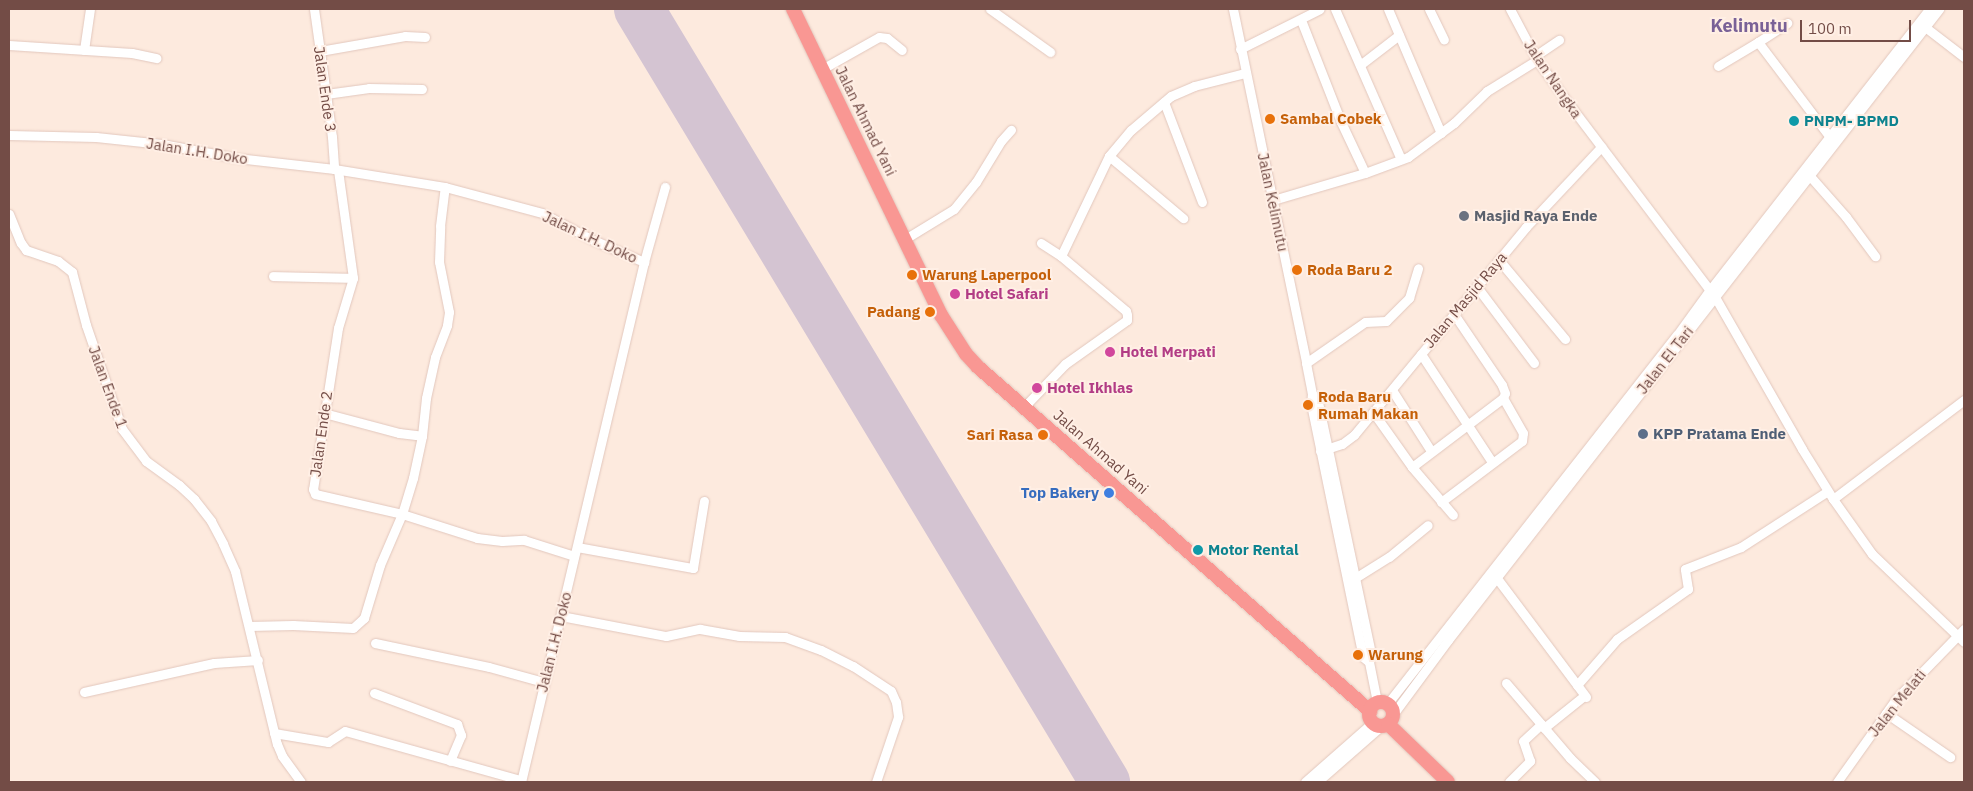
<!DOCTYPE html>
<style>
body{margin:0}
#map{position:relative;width:1973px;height:791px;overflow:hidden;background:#fdeade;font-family:"IBM Plex Sans",sans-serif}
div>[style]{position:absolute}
.runway>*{height:50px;margin:-25px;padding:0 25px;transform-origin:25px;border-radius:25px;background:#d4c4d2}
.roads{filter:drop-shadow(0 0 1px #e2c7bd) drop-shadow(0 0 1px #e2c7bd)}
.minor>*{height:9px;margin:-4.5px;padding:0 4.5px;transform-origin:4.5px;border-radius:4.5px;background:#fff}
.highway>*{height:14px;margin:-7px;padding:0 7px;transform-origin:7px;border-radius:7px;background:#f99793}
.highway>.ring{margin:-7px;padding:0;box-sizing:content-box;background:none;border:14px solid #f99793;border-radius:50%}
.dots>*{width:14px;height:14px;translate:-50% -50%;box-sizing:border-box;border:2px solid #ffefe5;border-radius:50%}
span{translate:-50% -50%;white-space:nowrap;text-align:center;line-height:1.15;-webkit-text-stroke:4px #ffefe5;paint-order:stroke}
.street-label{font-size:15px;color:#734c46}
.food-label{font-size:15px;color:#c56008;font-weight:700}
.left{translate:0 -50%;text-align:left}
.right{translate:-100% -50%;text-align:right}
.culture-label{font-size:15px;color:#0d838f;font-weight:700}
.worship-label{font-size:15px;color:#5b616d;font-weight:700}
.hotel-label{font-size:15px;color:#b23c85;font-weight:700}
.service-label{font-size:15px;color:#4e5e75;font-weight:700}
.shop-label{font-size:15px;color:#366cbe;font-weight:700}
.quarter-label{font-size:18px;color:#796197;font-weight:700}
.frame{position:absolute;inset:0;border:10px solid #734c46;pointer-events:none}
.scale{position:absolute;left:1800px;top:20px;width:111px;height:22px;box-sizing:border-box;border:2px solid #734c46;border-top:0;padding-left:6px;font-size:15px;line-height:18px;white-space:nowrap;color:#734c46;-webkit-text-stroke:4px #ffefe5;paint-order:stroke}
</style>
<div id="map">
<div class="runway">
<div style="left:639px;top:9px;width:903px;rotate:58.92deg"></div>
</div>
<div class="roads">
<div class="minor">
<div style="left:314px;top:9px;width:129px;rotate:82deg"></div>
<div style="left:332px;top:137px;width:32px;rotate:86deg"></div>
<div style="left:990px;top:9px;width:74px;rotate:35.6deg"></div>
<div style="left:1233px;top:9px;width:361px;rotate:78.3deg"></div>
<div style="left:1306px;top:363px;width:32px;rotate:79deg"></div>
<div style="left:1312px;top:394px;width:10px;rotate:96deg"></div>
<div style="left:1311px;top:404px;width:258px;rotate:78.4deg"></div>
<div style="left:1363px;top:657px;width:8px;rotate:40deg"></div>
<div style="left:1335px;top:9px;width:164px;rotate:66.3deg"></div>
<div style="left:1388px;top:9px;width:135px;rotate:66.9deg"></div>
<div style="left:1429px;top:9px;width:34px;rotate:64deg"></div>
<div style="left:1510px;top:9px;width:58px;rotate:62.1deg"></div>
<div style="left:1537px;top:60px;width:49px;rotate:54.1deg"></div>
<div style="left:1566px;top:100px;width:247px;rotate:52.9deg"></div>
<div style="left:1715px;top:297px;width:175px;rotate:60.2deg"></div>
<div style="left:1802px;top:449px;width:59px;rotate:58.2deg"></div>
<div style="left:1833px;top:499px;width:67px;rotate:54.7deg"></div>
<div style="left:1872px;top:554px;width:127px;rotate:43.7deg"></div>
<div style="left:1301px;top:20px;width:110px;rotate:68.6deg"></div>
<div style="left:1341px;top:122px;width:56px;rotate:64.8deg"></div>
<div style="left:1925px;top:27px;width:49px;rotate:37.6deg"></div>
<div style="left:1758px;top:42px;width:35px;rotate:-33deg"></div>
<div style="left:9px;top:45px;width:123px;rotate:3.7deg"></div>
<div style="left:132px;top:53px;width:25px;rotate:12deg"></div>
<div style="left:1240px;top:49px;width:89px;rotate:-26.6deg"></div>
<div style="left:84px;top:50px;width:41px;rotate:-81.7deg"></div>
<div style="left:320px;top:51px;width:86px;rotate:-10deg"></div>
<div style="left:405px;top:36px;width:20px;rotate:3deg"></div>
<div style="left:1535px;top:56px;width:29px;rotate:-34deg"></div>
<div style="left:1360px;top:65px;width:49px;rotate:-37.6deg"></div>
<div style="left:1718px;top:66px;width:47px;rotate:-31deg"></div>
<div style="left:1758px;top:42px;width:118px;rotate:52.9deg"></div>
<div style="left:822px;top:69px;width:65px;rotate:-29.3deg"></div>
<div style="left:879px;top:37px;width:8px;rotate:7deg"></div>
<div style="left:887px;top:38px;width:19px;rotate:39deg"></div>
<div style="left:326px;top:94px;width:43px;rotate:-7.9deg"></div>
<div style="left:369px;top:88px;width:53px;rotate:1.1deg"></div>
<div style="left:1164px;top:102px;width:107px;rotate:69.2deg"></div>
<div style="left:9px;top:135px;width:87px;rotate:1.3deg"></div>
<div style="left:96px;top:137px;width:66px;rotate:6.1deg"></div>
<div style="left:162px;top:144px;width:76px;rotate:10.6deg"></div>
<div style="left:237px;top:158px;width:98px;rotate:6.5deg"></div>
<div style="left:334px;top:169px;width:112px;rotate:9.2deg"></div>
<div style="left:445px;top:187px;width:100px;rotate:15deg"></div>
<div style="left:542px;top:213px;width:58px;rotate:27.9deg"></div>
<div style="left:593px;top:240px;width:56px;rotate:23.3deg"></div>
<div style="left:644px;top:262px;width:534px;rotate:103.31deg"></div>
<div style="left:1109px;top:156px;width:97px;rotate:40deg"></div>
<div style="left:338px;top:170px;width:109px;rotate:82.1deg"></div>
<div style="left:353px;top:278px;width:52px;rotate:106.7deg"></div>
<div style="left:338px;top:328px;width:163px;rotate:98.8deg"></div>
<div style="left:313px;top:489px;width:5px;rotate:68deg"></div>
<div style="left:315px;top:494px;width:89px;rotate:12.9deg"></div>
<div style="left:402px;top:514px;width:79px;rotate:17.7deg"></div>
<div style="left:477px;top:538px;width:25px;rotate:7deg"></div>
<div style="left:502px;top:541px;width:22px;rotate:-3deg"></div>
<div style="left:524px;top:540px;width:52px;rotate:17.7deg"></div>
<div style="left:1809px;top:175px;width:56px;rotate:48.6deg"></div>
<div style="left:1846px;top:217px;width:49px;rotate:53.4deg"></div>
<div style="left:1273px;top:200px;width:96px;rotate:-16.4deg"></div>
<div style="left:1365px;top:173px;width:46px;rotate:-20.4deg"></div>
<div style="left:1408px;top:157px;width:57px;rotate:-36.5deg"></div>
<div style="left:1454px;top:123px;width:46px;rotate:-44.1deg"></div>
<div style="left:1487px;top:91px;width:59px;rotate:-31.8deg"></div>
<div style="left:9px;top:214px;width:31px;rotate:68deg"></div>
<div style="left:21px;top:243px;width:9px;rotate:54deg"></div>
<div style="left:26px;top:250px;width:34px;rotate:19deg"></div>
<div style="left:58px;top:261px;width:18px;rotate:38deg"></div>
<div style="left:72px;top:272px;width:55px;rotate:75.2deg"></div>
<div style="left:86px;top:325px;width:110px;rotate:70.9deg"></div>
<div style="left:122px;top:429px;width:40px;rotate:53deg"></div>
<div style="left:146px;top:461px;width:41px;rotate:36deg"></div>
<div style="left:179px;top:485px;width:21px;rotate:43deg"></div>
<div style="left:194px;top:499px;width:28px;rotate:52deg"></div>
<div style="left:211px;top:521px;width:26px;rotate:62deg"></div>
<div style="left:223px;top:544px;width:30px;rotate:66deg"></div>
<div style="left:235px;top:571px;width:178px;rotate:76.4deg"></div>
<div style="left:277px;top:744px;width:13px;rotate:67deg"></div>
<div style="left:282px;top:756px;width:32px;rotate:54deg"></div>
<div style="left:905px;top:239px;width:57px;rotate:-31.5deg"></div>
<div style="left:954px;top:209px;width:35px;rotate:-51deg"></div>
<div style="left:976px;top:182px;width:48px;rotate:-58.6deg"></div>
<div style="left:1001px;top:141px;width:15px;rotate:-48deg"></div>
<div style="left:1061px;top:256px;width:111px;rotate:-64.4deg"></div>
<div style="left:1109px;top:156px;width:34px;rotate:-50deg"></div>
<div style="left:1131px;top:130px;width:52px;rotate:-40.4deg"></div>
<div style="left:1171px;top:96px;width:25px;rotate:-23deg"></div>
<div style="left:1194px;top:86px;width:53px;rotate:-14.3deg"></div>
<div style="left:1499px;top:260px;width:103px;rotate:50.1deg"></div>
<div style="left:644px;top:262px;width:78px;rotate:-74.4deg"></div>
<div style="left:273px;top:276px;width:80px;rotate:1.4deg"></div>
<div style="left:1477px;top:287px;width:95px;rotate:53.1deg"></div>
<div style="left:1421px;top:354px;width:129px;rotate:56.7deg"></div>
<div style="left:1306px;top:363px;width:72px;rotate:-34.8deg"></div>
<div style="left:1365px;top:322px;width:21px;rotate:-3deg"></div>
<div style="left:1386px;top:321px;width:33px;rotate:-45deg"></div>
<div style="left:1409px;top:298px;width:31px;rotate:-73deg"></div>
<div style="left:1392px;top:390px;width:72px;rotate:57.4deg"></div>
<div style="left:1312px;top:394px;width:10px;rotate:53deg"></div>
<div style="left:1318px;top:402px;width:258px;rotate:78.1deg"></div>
<div style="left:1371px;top:654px;width:8px;rotate:104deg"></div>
<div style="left:1369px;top:662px;width:41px;rotate:78.7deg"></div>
<div style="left:1024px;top:407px;width:59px;rotate:-46.4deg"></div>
<div style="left:1065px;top:364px;width:76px;rotate:-35.4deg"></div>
<div style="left:1127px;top:320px;width:5px;rotate:-90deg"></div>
<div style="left:1127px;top:315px;width:4px;rotate:-104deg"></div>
<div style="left:1126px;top:311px;width:85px;rotate:-139.8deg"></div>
<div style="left:1061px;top:256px;width:24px;rotate:-147deg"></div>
<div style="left:1373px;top:412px;width:67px;rotate:54.7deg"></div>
<div style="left:1412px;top:467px;width:63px;rotate:49.5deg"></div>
<div style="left:324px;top:413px;width:78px;rotate:14.9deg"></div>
<div style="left:399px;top:433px;width:23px;rotate:7deg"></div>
<div style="left:1320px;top:451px;width:23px;rotate:-18deg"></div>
<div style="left:1342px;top:444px;width:15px;rotate:-37deg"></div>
<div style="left:1354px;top:435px;width:270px;rotate:-50.4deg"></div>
<div style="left:1526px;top:227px;width:110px;rotate:-46.8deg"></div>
<div style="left:1412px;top:467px;width:114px;rotate:-37.2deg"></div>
<div style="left:1503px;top:398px;width:5px;rotate:-68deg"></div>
<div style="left:1505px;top:393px;width:9px;rotate:-111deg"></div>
<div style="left:1502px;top:385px;width:86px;rotate:-124.1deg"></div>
<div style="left:1833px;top:499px;width:164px;rotate:-37.1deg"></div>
<div style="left:1441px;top:502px;width:101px;rotate:-37deg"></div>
<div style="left:1522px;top:441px;width:8px;rotate:-83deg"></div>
<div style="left:1523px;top:433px;width:40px;rotate:-119.7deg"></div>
<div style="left:577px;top:547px;width:118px;rotate:10.3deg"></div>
<div style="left:693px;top:568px;width:68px;rotate:-80.7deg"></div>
<div style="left:1496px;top:577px;width:150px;rotate:53.1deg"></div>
<div style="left:1355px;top:578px;width:40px;rotate:-32deg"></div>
<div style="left:1389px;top:557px;width:50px;rotate:-39.4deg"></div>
<div style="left:561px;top:616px;width:107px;rotate:10.8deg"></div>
<div style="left:666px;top:636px;width:35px;rotate:-12deg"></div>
<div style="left:700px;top:629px;width:40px;rotate:10deg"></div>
<div style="left:739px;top:636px;width:46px;rotate:1.2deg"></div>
<div style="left:785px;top:637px;width:38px;rotate:20deg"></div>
<div style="left:821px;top:650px;width:36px;rotate:27deg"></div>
<div style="left:853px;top:666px;width:45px;rotate:33.3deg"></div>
<div style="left:891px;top:691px;width:12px;rotate:66deg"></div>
<div style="left:896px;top:702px;width:15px;rotate:82deg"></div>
<div style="left:898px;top:717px;width:69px;rotate:108.7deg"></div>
<div style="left:249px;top:626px;width:44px;rotate:-1.3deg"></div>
<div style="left:293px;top:625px;width:60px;rotate:2.9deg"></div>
<div style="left:353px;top:628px;width:15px;rotate:-42deg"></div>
<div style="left:364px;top:618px;width:55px;rotate:-73.2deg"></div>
<div style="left:380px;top:565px;width:56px;rotate:-66.7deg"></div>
<div style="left:402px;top:514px;width:38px;rotate:-73deg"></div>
<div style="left:413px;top:478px;width:43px;rotate:-77.9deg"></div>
<div style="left:422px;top:436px;width:38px;rotate:-84deg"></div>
<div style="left:426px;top:398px;width:42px;rotate:-77.6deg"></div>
<div style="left:435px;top:357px;width:34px;rotate:-69deg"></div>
<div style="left:447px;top:325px;width:13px;rotate:-81deg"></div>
<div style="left:449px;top:312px;width:51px;rotate:-101.3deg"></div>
<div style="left:439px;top:262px;width:36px;rotate:-88deg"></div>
<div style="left:440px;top:226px;width:39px;rotate:-83deg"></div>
<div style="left:375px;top:643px;width:116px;rotate:11.9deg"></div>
<div style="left:489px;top:667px;width:57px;rotate:15.3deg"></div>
<div style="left:1506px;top:683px;width:99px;rotate:49.5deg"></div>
<div style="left:1570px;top:758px;width:35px;rotate:44deg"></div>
<div style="left:1577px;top:685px;width:61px;rotate:-49deg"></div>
<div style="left:1617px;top:639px;width:87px;rotate:-35.2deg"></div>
<div style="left:1688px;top:589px;width:20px;rotate:-99deg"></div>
<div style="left:1685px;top:569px;width:60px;rotate:-21.4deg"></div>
<div style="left:1741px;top:547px;width:103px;rotate:-32.8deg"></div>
<div style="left:84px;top:692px;width:133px;rotate:-12.6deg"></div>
<div style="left:214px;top:663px;width:44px;rotate:-3.9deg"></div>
<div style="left:374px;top:693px;width:89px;rotate:20.5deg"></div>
<div style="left:457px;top:724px;width:12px;rotate:70deg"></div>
<div style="left:461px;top:735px;width:28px;rotate:113deg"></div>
<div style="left:1388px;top:703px;width:468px;rotate:-51.9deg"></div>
<div style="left:1677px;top:335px;width:54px;rotate:-54deg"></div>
<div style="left:1709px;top:291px;width:358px;rotate:-52deg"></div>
<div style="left:1394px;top:713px;width:91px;rotate:-53.5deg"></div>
<div style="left:1448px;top:640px;width:800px;rotate:-52.11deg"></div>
<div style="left:1886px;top:713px;width:78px;rotate:34.5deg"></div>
<div style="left:1544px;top:728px;width:51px;rotate:-38.7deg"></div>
<div style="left:274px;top:733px;width:55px;rotate:9.5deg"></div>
<div style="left:328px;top:742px;width:20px;rotate:-33deg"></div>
<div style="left:345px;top:731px;width:183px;rotate:15.6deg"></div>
<div style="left:1305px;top:782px;width:91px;rotate:-41.4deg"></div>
<div style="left:1317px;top:782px;width:85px;rotate:-41.2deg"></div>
<div style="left:1509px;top:782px;width:30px;rotate:-45deg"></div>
<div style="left:1530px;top:761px;width:21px;rotate:-109deg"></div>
<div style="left:1523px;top:741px;width:25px;rotate:-43deg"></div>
<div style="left:1837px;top:782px;width:102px;rotate:-54.6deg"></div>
<div style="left:1896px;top:699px;width:98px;rotate:-45.8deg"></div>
</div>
<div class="highway">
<div style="left:793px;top:9px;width:340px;rotate:64.2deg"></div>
<div style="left:941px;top:315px;width:46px;rotate:57.3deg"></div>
<div style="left:966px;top:354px;width:18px;rotate:47deg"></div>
<div style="left:978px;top:367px;width:522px;rotate:41.27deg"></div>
<div class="ring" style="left:1369px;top:702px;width:10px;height:10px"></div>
<div style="left:1388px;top:724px;width:83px;rotate:44deg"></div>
</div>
</div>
<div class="dots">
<div style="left:1270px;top:119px;background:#e8710a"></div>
<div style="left:1794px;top:121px;background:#0f9aa8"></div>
<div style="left:1464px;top:216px;background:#6b7280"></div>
<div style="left:1297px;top:270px;background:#e8710a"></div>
<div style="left:912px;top:275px;background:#e8710a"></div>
<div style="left:955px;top:294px;background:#d1479c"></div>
<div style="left:930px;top:312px;background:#e8710a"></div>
<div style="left:1110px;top:352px;background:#d1479c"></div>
<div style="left:1037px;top:388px;background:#d1479c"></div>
<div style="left:1308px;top:405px;background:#e8710a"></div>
<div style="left:1643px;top:434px;background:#5c6f8a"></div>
<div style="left:1043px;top:435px;background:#e8710a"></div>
<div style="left:1109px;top:493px;background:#3f7fe0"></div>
<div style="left:1198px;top:550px;background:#0f9aa8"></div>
<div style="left:1358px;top:655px;background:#e8710a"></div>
</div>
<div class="street-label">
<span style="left:1553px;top:79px;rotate:56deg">Jalan Nangka</span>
<span style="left:325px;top:89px;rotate:82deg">Jalan Ende 3</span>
<span style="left:866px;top:121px;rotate:64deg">Jalan Ahmad Yani</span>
<span style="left:197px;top:151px;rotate:9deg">Jalan I.H. Doko</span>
<span style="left:1273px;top:202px;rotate:78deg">Jalan Kelimutu</span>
<span style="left:590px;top:237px;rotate:25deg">Jalan I.H. Doko</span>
<span style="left:1465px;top:300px;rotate:-50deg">Jalan Masjid Raya</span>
<span style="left:1665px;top:360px;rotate:-52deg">Jalan El Tari</span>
<span style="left:108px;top:387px;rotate:70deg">Jalan Ende 1</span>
<span style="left:321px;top:434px;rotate:-82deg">Jalan Ende 2</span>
<span style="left:1101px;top:452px;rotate:41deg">Jalan Ahmad Yani</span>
<span style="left:554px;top:642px;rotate:-76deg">Jalan I.H. Doko</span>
<span style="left:1897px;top:703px;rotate:-51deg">Jalan Melati</span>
</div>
<div class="food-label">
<span class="left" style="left:1280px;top:119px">Sambal Cobek</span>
<span class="left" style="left:1307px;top:270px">Roda Baru 2</span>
<span class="left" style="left:922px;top:275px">Warung Laperpool</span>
<span class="right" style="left:920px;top:312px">Padang</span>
<span class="left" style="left:1318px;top:405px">Roda Baru<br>Rumah Makan</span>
<span class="right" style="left:1033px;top:435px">Sari Rasa</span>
<span class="left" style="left:1368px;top:655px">Warung</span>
</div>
<div class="culture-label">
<span class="left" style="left:1804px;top:121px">PNPM- BPMD</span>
<span class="left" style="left:1208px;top:550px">Motor Rental</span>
</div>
<div class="worship-label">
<span class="left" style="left:1474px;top:216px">Masjid Raya Ende</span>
</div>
<div class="hotel-label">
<span class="left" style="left:965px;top:294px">Hotel Safari</span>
<span class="left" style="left:1120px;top:352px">Hotel Merpati</span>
<span class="left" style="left:1047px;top:388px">Hotel Ikhlas</span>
</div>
<div class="service-label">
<span class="left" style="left:1653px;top:434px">KPP Pratama Ende</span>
</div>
<div class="shop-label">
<span class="right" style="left:1099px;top:493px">Top Bakery</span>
</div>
<div class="quarter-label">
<span style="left:1749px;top:26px">Kelimutu</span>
</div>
<div class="frame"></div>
<div class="scale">100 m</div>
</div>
